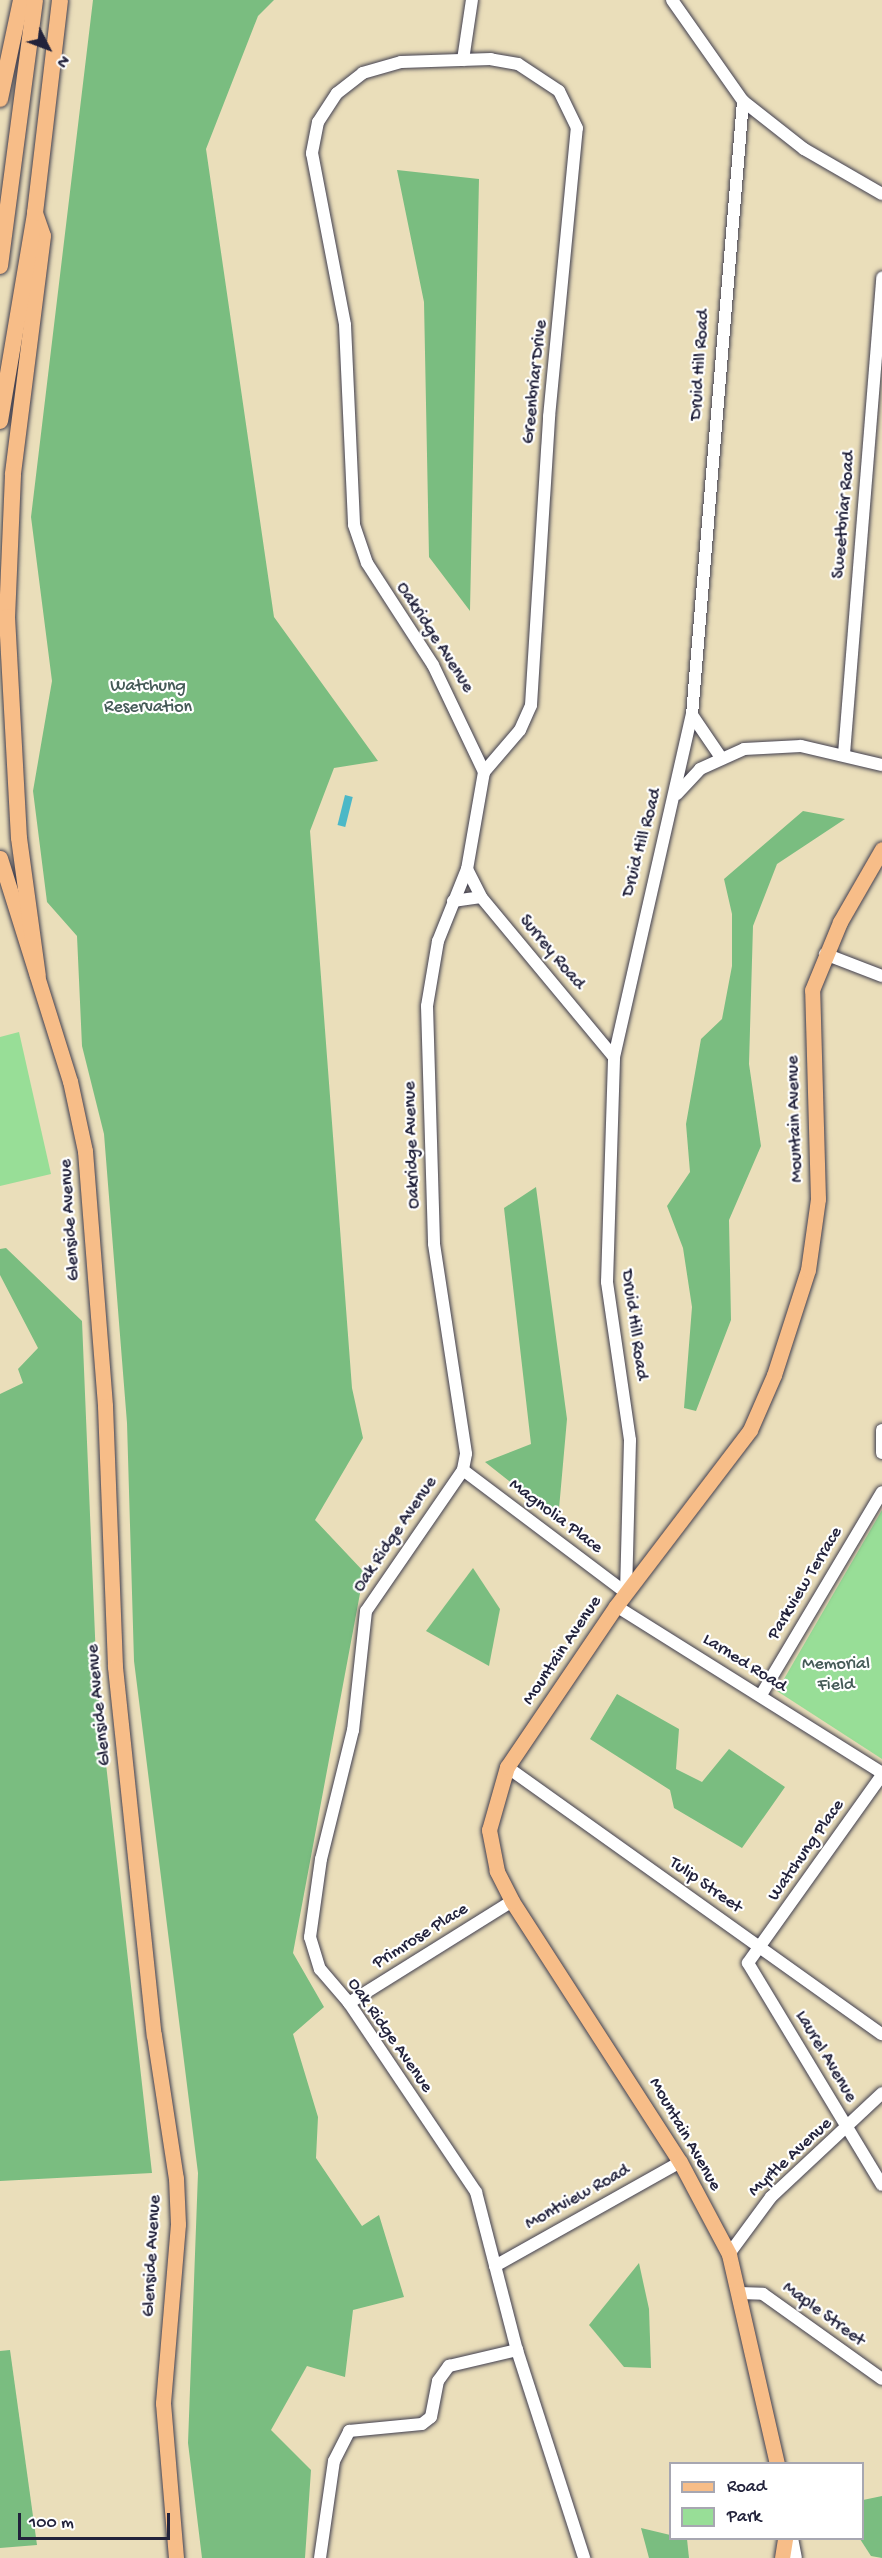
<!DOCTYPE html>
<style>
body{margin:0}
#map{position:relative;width:882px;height:2558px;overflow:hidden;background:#eadeba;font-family:"Gochi Hand",sans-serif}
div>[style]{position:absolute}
.green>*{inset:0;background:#98de97}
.forest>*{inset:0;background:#7abd80}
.water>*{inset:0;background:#4cb8c7;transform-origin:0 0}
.roads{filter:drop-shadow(0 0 2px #403e4e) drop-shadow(0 0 2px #403e4e)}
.minor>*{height:12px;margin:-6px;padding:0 6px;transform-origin:6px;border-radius:6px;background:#fff}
.major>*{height:15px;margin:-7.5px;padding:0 7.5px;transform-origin:7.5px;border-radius:7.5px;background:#f7bd88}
.highway>*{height:16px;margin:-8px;padding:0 8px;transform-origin:8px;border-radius:8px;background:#f7bd88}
span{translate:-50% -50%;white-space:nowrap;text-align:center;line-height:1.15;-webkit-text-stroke:4.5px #fff;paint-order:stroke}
.street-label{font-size:18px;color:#22223b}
.park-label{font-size:18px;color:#455a57}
.legend{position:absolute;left:669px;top:2462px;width:195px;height:78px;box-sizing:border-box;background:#fff;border:2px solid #a7a7b1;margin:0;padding:8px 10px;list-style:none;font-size:18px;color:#22223b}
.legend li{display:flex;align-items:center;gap:12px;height:30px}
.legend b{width:30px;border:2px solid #a7a7b1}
.north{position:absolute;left:18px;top:18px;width:60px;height:60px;-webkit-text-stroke:4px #fff;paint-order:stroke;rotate:132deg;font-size:16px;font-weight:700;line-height:24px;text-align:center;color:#22223b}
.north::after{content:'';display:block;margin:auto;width:21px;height:27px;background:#22223b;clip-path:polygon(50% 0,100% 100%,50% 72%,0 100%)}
.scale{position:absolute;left:18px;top:2513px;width:152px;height:27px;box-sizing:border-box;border:3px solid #22223b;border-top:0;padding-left:8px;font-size:18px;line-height:21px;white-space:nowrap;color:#22223b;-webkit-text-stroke:4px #fff;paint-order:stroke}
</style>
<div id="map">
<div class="green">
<div style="clip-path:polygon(19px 1032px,51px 1174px,0 1186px,0 1037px)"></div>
<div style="clip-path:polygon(882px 1510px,882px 1759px,777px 1691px)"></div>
</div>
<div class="forest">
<div style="clip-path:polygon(93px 0,274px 0,258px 16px,206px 149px,274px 617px,378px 761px,334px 768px,310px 831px,352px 1388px,363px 1438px,315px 1520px,364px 1572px,293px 1953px,324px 2007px,293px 2034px,318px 2117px,316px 2158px,362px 2226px,379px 2215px,404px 2297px,353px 2310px,345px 2377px,307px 2366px,271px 2430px,311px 2470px,305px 2558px,202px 2558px,188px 2443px,198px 2173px,134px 1661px,127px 1423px,104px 1134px,82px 1046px,77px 936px,47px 902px,33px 791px,52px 681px,31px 517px)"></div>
<div style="clip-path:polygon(397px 170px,479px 179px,470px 611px,429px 557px,424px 302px)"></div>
<div style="clip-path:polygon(803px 811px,845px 819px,777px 864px,753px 926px,749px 1064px,761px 1146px,729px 1220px,731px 1320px,696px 1411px,684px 1408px,692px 1307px,683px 1248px,667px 1206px,690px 1172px,686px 1124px,701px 1039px,722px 1019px,732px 966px,732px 914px,724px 879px)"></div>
<div style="clip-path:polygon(536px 1187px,567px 1419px,558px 1520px,485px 1462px,531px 1444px,504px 1208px)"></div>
<div style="clip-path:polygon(6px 1248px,82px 1321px,97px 1684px,152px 2173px,0 2181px,0 1394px,23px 1383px,18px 1369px,38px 1348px,0 1275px,0 1249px)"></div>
<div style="clip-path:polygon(473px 1568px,500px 1609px,489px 1666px,426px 1631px)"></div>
<div style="clip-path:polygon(617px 1694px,679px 1729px,676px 1769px,702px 1782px,729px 1749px,785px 1787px,742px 1848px,674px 1808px,670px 1790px,590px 1739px)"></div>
<div style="clip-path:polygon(639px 2263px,649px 2309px,651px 2368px,624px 2367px,589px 2325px)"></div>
<div style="clip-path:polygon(10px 2350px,37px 2545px,0 2548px,0 2351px)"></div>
<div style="clip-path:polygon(882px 2496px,882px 2558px,871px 2556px,860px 2539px,863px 2500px)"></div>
<div style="clip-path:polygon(641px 2528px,687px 2539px,689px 2558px,649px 2558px)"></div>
</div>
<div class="water">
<div style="left:345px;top:795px;width:8px;height:31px;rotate:14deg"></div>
</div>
<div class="roads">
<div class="minor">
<div style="left:672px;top:0;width:123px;rotate:54.9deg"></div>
<div style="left:743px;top:101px;width:78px;rotate:38.2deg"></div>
<div style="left:804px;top:149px;width:90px;rotate:30deg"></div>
<div style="left:463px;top:60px;width:61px;rotate:-81.5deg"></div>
<div style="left:692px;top:715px;width:50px;rotate:55.7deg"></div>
<div style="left:844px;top:754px;width:478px;rotate:-85.4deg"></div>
<div style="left:484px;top:772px;width:55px;rotate:-49.4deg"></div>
<div style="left:520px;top:730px;width:27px;rotate:-66deg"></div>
<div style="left:531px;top:705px;width:289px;rotate:-86.4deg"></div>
<div style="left:549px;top:417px;width:290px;rotate:-84.5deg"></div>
<div style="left:577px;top:128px;width:41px;rotate:-115.9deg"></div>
<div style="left:559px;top:91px;width:49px;rotate:-146.6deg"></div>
<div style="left:518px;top:64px;width:27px;rotate:-170deg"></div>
<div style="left:491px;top:59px;width:90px;rotate:178.1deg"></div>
<div style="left:401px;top:62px;width:40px;rotate:164deg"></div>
<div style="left:363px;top:73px;width:33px;rotate:142deg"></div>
<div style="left:337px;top:93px;width:35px;rotate:123deg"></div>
<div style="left:318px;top:122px;width:32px;rotate:101deg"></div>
<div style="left:312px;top:153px;width:175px;rotate:79.1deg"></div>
<div style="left:345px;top:325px;width:200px;rotate:87.4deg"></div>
<div style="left:354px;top:525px;width:40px;rotate:71.1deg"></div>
<div style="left:367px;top:563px;width:121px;rotate:57.1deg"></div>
<div style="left:433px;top:665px;width:119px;rotate:64.5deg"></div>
<div style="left:484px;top:772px;width:98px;rotate:99.9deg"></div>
<div style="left:467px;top:869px;width:78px;rotate:111.9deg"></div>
<div style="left:438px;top:941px;width:66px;rotate:99.6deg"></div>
<div style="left:427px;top:1006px;width:238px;rotate:88.3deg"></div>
<div style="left:434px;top:1244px;width:212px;rotate:81.3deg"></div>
<div style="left:466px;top:1454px;width:16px;rotate:101deg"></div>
<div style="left:463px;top:1470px;width:171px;rotate:124.5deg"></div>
<div style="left:366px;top:1611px;width:120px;rotate:96.2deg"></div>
<div style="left:353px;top:1730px;width:133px;rotate:103.9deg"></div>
<div style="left:321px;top:1859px;width:79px;rotate:98deg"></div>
<div style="left:310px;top:1937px;width:34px;rotate:73deg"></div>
<div style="left:320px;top:1969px;width:45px;rotate:49.5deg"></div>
<div style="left:349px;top:2003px;width:228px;rotate:56.1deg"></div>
<div style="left:476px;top:2192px;width:163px;rotate:75.5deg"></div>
<div style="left:517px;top:2350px;width:219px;rotate:72.1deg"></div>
<div style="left:677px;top:794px;width:34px;rotate:-47deg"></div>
<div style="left:700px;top:769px;width:48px;rotate:-24.4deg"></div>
<div style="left:744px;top:749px;width:57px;rotate:-3deg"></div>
<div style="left:801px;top:746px;width:83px;rotate:13.2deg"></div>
<div style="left:467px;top:869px;width:31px;rotate:63deg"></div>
<div style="left:481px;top:897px;width:208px;rotate:50.3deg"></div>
<div style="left:453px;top:901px;width:28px;rotate:-8deg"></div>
<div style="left:825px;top:954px;width:61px;rotate:21.1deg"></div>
<div style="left:882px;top:1430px;width:23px;rotate:90deg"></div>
<div style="left:463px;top:1470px;width:204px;rotate:37deg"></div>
<div style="left:626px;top:1593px;width:153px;rotate:-88.5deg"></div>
<div style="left:630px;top:1440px;width:160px;rotate:-98.3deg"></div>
<div style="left:607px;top:1282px;width:225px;rotate:-88.2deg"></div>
<div style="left:614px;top:1057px;width:351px;rotate:-77.2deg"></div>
<div style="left:692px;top:715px;width:616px;rotate:-85.25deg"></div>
<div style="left:616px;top:1606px;width:314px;rotate:32.1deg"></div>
<div style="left:761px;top:1695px;width:236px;rotate:-59.2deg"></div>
<div style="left:507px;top:1767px;width:460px;rotate:35.5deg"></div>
<div style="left:882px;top:1775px;width:231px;rotate:125.5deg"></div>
<div style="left:748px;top:1963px;width:259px;rotate:58.9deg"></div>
<div style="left:349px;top:2003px;width:192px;rotate:-32deg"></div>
<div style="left:729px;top:2254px;width:71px;rotate:-53.6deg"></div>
<div style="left:771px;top:2197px;width:152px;rotate:-43.1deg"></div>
<div style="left:495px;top:2266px;width:212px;rotate:-29.3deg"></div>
<div style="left:739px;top:2293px;width:24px;rotate:2deg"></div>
<div style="left:763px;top:2294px;width:146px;rotate:35.5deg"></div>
<div style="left:792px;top:2538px;width:20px;rotate:79deg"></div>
<div style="left:320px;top:2558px;width:98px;rotate:-81.8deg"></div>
<div style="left:334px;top:2461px;width:34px;rotate:-63deg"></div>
<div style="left:349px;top:2431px;width:73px;rotate:-5.5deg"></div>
<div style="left:422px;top:2424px;width:11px;rotate:-38deg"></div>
<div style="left:431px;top:2417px;width:37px;rotate:-79deg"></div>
<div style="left:438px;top:2381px;width:19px;rotate:-54deg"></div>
<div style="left:449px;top:2366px;width:70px;rotate:-13.2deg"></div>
</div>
<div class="major">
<div style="left:0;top:858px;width:234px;rotate:72.6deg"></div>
<div style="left:70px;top:1081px;width:72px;rotate:77.9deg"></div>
<div style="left:85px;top:1151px;width:256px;rotate:85.5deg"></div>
<div style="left:105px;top:1406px;width:261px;rotate:87.8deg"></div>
<div style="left:115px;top:1667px;width:370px;rotate:84deg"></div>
<div style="left:154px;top:2035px;width:145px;rotate:81.3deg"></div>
<div style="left:176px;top:2178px;width:46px;rotate:87.5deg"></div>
<div style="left:178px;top:2224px;width:180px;rotate:94.8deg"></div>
<div style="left:163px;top:2403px;width:156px;rotate:85.2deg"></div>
<div style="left:777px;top:2464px;width:215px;rotate:-102.9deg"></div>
<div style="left:729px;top:2254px;width:104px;rotate:-118deg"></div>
<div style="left:680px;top:2162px;width:310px;rotate:-122.8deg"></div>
<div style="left:512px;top:1901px;width:34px;rotate:-117deg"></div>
<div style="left:497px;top:1871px;width:42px;rotate:-101deg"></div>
<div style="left:489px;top:1830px;width:66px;rotate:-74.1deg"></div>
<div style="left:507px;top:1767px;width:194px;rotate:-55.9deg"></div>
<div style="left:616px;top:1606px;width:221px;rotate:-52.7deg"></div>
<div style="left:750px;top:1430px;width:60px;rotate:-66.4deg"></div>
<div style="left:774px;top:1375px;width:110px;rotate:-72.1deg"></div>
<div style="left:808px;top:1270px;width:72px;rotate:-82deg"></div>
<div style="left:818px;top:1199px;width:209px;rotate:-91.6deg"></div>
<div style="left:812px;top:990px;width:74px;rotate:-67.6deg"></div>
<div style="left:840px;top:922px;width:84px;rotate:-60.1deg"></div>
<div style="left:782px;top:2558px;width:20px;rotate:-81deg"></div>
</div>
<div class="highway">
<div style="left:0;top:99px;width:101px;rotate:-78deg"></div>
<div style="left:35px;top:213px;width:24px;rotate:71deg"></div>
<div style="left:43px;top:236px;width:241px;rotate:97.2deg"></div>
<div style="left:13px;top:475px;width:142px;rotate:92.4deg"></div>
<div style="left:7px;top:617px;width:221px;rotate:86.9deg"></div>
<div style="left:19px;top:838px;width:139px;rotate:82.2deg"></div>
<div style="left:0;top:266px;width:268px;rotate:-82.5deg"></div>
<div style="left:0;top:421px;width:211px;rotate:-80.4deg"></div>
<div style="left:35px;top:213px;width:214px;rotate:-83.3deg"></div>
</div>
</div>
<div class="street-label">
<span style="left:701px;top:365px;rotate:-86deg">Druid Hill Road</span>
<span style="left:536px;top:382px;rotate:-84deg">Greenbriar Drive</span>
<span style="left:845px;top:515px;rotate:-85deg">Sweetbriar Road</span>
<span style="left:434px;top:638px;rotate:57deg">Oakridge Avenue</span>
<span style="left:643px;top:843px;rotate:-75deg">Druid Hill Road</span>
<span style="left:551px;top:953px;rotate:50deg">Surrey Road</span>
<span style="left:796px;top:1119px;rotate:-92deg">Mountain Avenue</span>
<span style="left:413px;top:1145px;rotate:-92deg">Oakridge Avenue</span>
<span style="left:71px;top:1220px;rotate:-94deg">Glenside Avenue</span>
<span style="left:633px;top:1325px;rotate:82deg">Druid Hill Road</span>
<span style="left:555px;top:1517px;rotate:37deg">Magnolia Place</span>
<span style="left:396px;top:1535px;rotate:-56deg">Oak Ridge Avenue</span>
<span style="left:806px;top:1584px;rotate:-59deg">Parkview Terrace</span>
<span style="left:563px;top:1651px;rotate:-56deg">Mountain Avenue</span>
<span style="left:744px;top:1664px;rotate:32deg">Larned Road</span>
<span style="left:100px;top:1705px;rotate:-96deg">Glenside Avenue</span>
<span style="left:807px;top:1851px;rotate:-55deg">Watchung Place</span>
<span style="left:705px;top:1886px;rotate:35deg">Tulip Street</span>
<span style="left:421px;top:1937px;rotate:-32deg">Primrose Place</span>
<span style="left:389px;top:2036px;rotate:55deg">Oak Ridge Avenue</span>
<span style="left:825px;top:2057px;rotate:59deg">Laurel Avenue</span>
<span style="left:684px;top:2135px;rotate:60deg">Mountain Avenue</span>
<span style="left:791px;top:2158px;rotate:-43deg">Myrtle Avenue</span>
<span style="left:578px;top:2198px;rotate:-29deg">Montview Road</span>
<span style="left:153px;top:2256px;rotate:-87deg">Glenside Avenue</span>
<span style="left:823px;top:2315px;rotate:36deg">Maple Street</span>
</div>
<div class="park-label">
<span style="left:148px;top:698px">Watchung<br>Reservation</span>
<span style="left:836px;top:1676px">Memorial<br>Field</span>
</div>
<ul class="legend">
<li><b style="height:8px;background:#f7bd88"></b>Road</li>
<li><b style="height:16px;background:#98de97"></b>Park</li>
</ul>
<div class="north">N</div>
<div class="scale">100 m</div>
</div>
